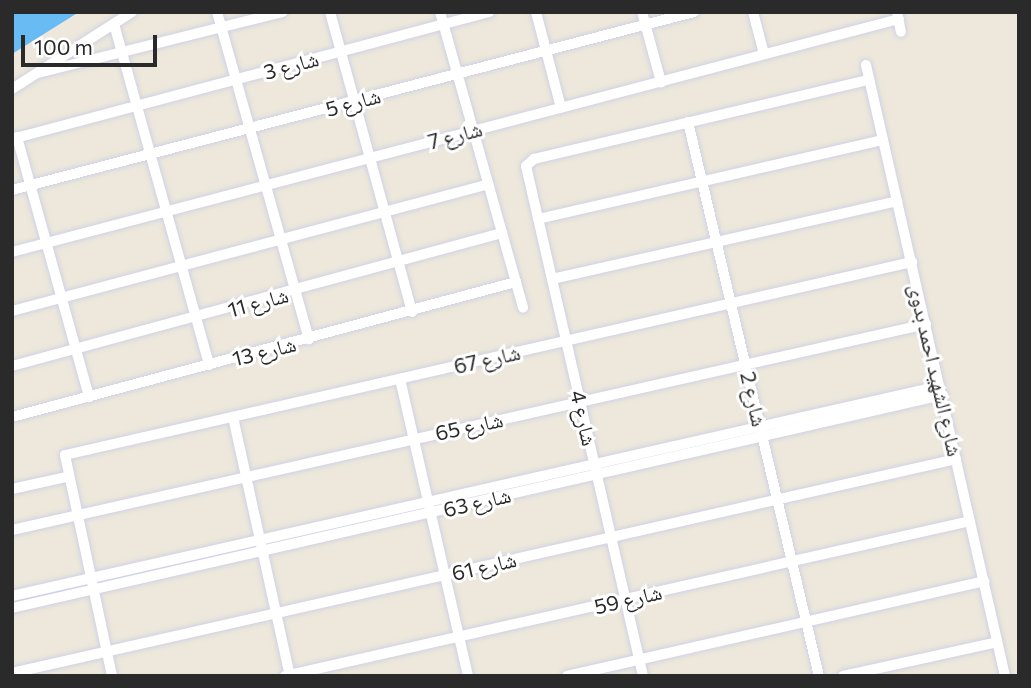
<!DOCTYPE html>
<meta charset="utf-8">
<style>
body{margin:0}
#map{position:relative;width:1031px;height:688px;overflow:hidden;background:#ede8db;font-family:Commissioner,"Noto Naskh Arabic",sans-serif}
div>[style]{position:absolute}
.water>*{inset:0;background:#69bbf4}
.roads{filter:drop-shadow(0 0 2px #d0d1e4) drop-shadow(0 0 2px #d0d1e4)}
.minor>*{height:10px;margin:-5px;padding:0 5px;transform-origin:5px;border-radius:5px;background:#fff}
span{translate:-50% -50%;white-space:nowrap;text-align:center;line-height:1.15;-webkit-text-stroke:6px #fff;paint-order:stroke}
.street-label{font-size:21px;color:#2a2a2a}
.frame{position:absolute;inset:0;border:14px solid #2a2a2a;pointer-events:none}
.scale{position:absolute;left:21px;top:35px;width:136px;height:32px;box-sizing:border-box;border:4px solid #2a2a2a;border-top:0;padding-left:9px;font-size:21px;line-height:24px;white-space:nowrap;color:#2a2a2a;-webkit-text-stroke:5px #fff;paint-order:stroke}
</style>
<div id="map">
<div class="water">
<div style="clip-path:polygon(12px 12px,79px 12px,12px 54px)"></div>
</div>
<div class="roads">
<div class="minor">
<div style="left:217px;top:12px;width:340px;rotate:74.3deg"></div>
<div style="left:330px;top:12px;width:311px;rotate:74.7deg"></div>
<div style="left:440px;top:12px;width:307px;rotate:74.3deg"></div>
<div style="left:536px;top:12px;width:99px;rotate:75.4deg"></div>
<div style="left:642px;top:12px;width:73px;rotate:74.8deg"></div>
<div style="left:753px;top:12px;width:43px;rotate:75.3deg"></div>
<div style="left:897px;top:12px;width:20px;rotate:79deg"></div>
<div style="left:114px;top:24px;width:354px;rotate:74.4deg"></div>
<div style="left:866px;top:65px;width:627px;rotate:77.18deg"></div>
<div style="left:38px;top:73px;width:252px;rotate:-14deg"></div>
<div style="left:12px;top:89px;width:143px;rotate:-32.7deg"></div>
<div style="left:688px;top:122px;width:569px;rotate:76.7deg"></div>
<div style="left:17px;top:137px;width:270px;rotate:74.5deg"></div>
<div style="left:12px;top:139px;width:494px;rotate:-14.9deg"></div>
<div style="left:12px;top:190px;width:705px;rotate:-14.63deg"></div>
<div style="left:538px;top:219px;width:354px;rotate:-12.9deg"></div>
<div style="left:12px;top:252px;width:917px;rotate:-14.72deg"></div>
<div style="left:552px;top:279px;width:354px;rotate:-12.7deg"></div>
<div style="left:12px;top:311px;width:493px;rotate:-14.9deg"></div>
<div style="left:12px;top:366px;width:508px;rotate:-15.19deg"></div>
<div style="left:400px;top:379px;width:305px;rotate:77.1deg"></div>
<div style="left:12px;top:417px;width:522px;rotate:-15deg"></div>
<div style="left:233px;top:417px;width:265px;rotate:77.6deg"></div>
<div style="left:12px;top:489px;width:55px;rotate:-12.5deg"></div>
<div style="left:12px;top:530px;width:937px;rotate:-12.7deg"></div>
<div style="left:12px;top:596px;width:951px;rotate:-12.75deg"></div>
<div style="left:12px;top:608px;width:955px;rotate:-12.89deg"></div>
<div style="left:12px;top:673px;width:968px;rotate:-12.77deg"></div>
<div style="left:112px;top:676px;width:226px;rotate:-102deg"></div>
<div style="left:65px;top:455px;width:869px;rotate:-12.84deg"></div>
<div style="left:285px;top:676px;width:702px;rotate:-12.75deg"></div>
<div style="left:567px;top:676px;width:428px;rotate:-12.8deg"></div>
<div style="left:643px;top:676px;width:523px;rotate:-102.92deg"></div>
<div style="left:526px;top:166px;width:11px;rotate:-41deg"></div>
<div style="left:534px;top:159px;width:344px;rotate:-13.3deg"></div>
<div style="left:843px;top:676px;width:158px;rotate:-12.4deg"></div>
</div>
</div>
<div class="street-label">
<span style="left:291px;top:65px;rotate:-15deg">شارع 3</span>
<span style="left:353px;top:102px;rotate:-15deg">شارع 5</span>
<span style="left:455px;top:135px;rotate:-15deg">شارع 7</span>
<span style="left:258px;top:302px;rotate:-15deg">شارع 11</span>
<span style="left:264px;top:351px;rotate:-14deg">شارع 13</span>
<span style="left:487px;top:359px;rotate:-13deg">شارع 67</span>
<span style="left:936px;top:370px;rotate:77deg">شارع الشهيد احمد بدوى</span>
<span style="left:754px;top:399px;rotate:77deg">شارع 2</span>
<span style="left:584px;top:418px;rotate:77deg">شارع 4</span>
<span style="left:469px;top:426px;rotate:-12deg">شارع 65</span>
<span style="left:477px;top:502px;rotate:-13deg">شارع 63</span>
<span style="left:484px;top:566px;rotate:-13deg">شارع 61</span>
<span style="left:628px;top:599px;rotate:-13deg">شارع 59</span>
</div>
<div class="frame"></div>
<div class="scale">100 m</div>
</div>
